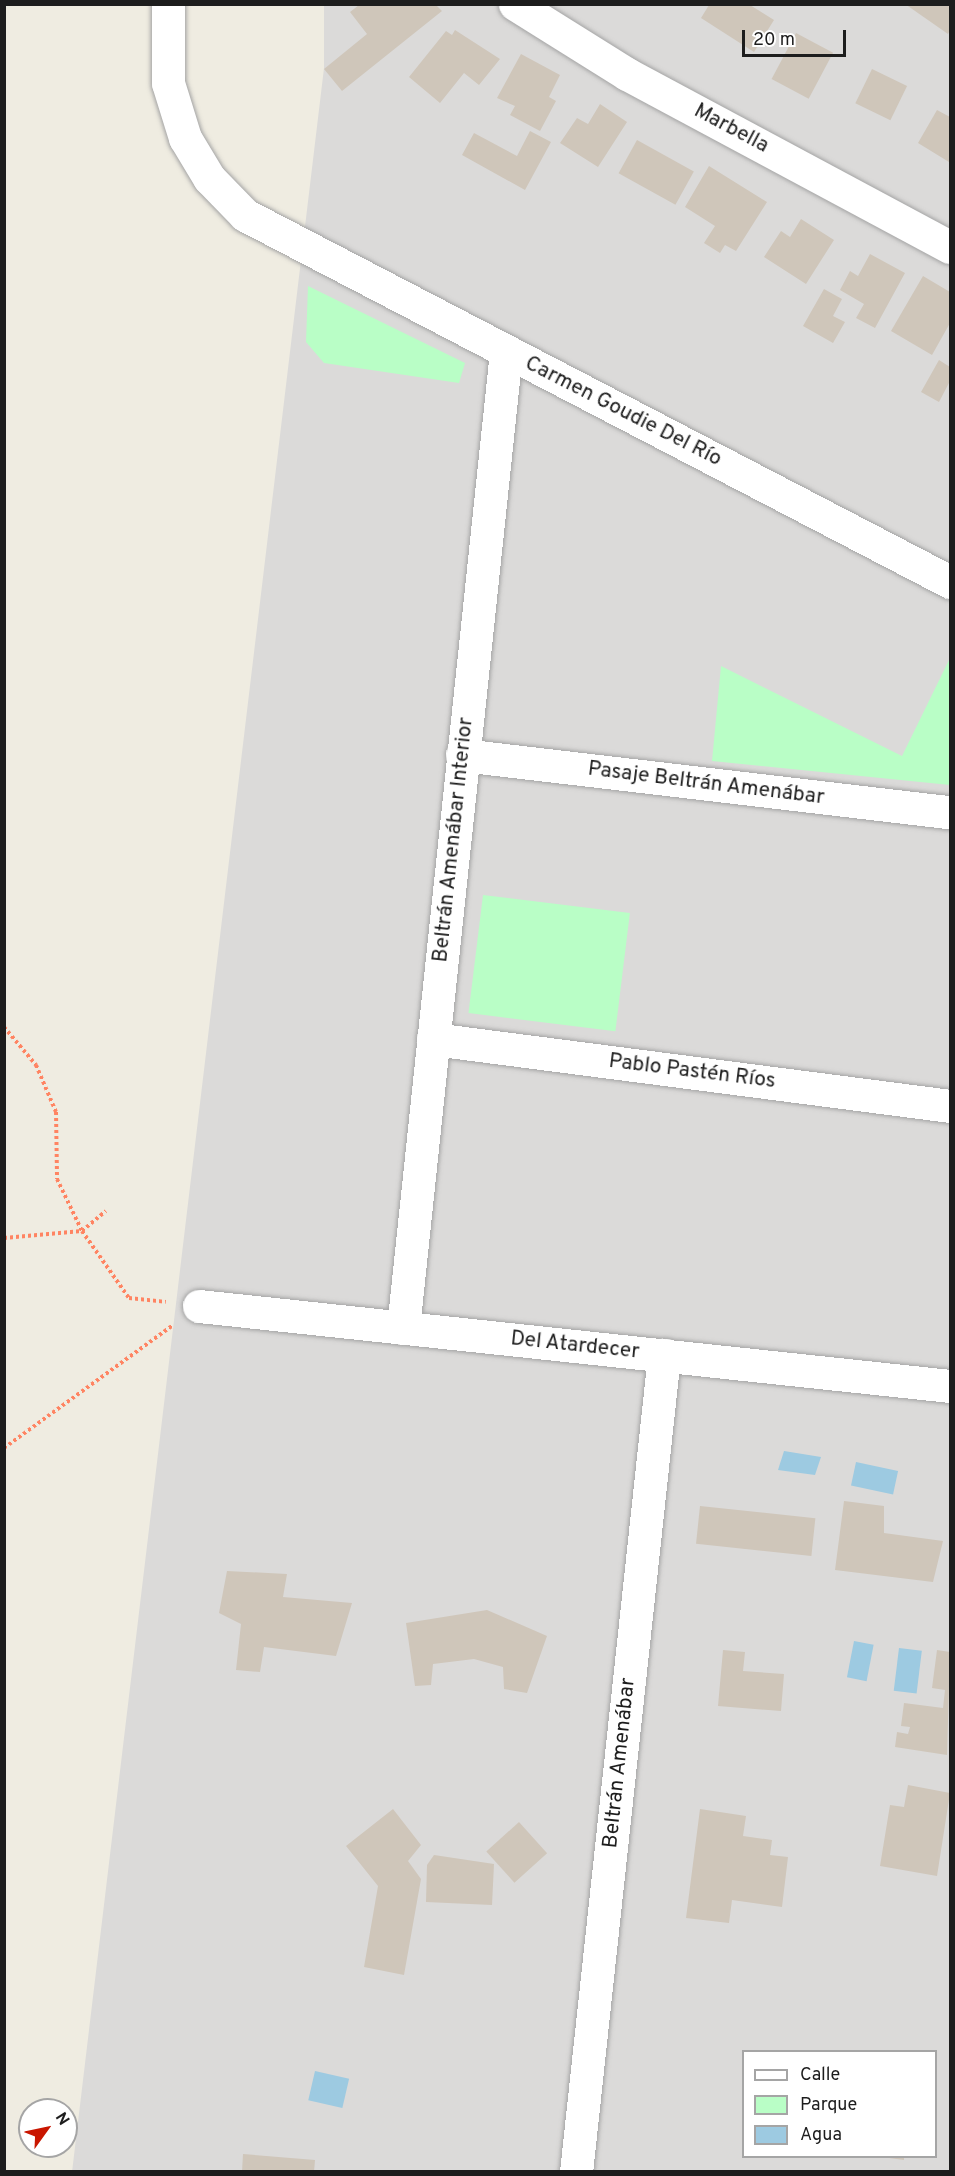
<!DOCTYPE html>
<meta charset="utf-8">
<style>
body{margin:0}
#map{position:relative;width:955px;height:2176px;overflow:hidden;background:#efece1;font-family:Overpass,sans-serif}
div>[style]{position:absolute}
.residential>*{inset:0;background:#dbdad9}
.park>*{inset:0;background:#b9fec6;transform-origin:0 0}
.water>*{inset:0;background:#9dcae1;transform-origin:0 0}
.building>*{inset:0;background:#cfc6ba;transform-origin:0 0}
.path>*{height:4px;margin-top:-2px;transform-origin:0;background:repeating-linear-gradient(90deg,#ff8462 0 3px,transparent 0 6px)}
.roads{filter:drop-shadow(0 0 2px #a4a4a4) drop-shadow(0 0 2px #a4a4a4)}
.minor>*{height:33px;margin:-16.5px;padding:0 16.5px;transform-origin:16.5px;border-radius:16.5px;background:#fff}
span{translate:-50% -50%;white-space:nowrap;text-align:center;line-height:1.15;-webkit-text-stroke:6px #fff;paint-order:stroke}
.street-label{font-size:21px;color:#1d1d1d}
.frame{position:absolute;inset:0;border:6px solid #1d1d1d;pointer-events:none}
.legend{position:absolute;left:742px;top:2050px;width:195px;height:108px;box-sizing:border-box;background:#fff;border:2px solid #a5a5a5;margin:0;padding:8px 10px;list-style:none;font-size:18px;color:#1d1d1d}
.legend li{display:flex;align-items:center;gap:12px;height:30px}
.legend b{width:30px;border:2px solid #a5a5a5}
.north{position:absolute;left:18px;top:2098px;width:60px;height:60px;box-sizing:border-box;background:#fff;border:2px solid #a5a5a5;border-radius:50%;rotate:57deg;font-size:16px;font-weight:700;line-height:24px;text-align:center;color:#1d1d1d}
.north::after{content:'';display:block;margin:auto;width:21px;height:27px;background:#c91600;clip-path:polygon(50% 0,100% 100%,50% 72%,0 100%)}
.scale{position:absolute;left:742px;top:30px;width:104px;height:27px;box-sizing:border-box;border:3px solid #1d1d1d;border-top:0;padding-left:8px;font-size:18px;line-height:21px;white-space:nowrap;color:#1d1d1d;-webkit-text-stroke:4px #fff;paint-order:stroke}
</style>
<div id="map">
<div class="residential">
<div style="clip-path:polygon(evenodd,324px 5px,950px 5px,950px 2171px,72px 2172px,324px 68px,324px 5px,744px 2052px,936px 2052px,936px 2156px,744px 2156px,744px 2052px)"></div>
</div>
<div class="park">
<div style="clip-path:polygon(308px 286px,465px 363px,459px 383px,324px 363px,306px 342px)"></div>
<div style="clip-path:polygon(950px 658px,950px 785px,712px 761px,721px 666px,902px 756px)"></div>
<div style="left:483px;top:895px;width:148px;height:119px;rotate:7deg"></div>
</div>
<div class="water">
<div style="clip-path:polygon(784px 1451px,821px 1457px,815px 1475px,778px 1470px)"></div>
<div style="left:856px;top:1462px;width:43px;height:24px;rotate:12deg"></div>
<div style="left:854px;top:1641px;width:20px;height:37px;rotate:11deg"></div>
<div style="left:899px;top:1648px;width:23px;height:43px;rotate:7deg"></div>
<div style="left:315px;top:2071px;width:35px;height:30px;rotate:13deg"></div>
</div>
<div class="building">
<div style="clip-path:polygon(905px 4px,950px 4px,950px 30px,948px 34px)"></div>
<div style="clip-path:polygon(359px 5px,436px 5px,442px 11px,342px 91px,324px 69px,367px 34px,350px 12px)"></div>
<div style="clip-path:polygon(709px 5px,750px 5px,774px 20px,754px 52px,701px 18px)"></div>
<div style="clip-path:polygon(455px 30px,500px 59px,479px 85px,464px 73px,440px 103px,409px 77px,446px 31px,452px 35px)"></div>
<div style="left:796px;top:33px;width:42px;height:52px;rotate:28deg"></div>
<div style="clip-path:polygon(521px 54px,560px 75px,549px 97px,556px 101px,540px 131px,510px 115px,515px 106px,497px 98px)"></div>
<div style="left:872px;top:69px;width:39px;height:38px;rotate:26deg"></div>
<div style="clip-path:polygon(600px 104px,627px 122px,598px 167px,560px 143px,577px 118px,588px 124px)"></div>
<div style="clip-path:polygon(937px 110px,950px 117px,949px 162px,918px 143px)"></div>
<div style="clip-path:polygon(530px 131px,551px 142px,525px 190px,462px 155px,474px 133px,517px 156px)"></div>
<div style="left:637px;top:140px;width:65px;height:38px;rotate:29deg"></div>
<div style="clip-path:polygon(709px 166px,767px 202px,736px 251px,725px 245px,720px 253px,704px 243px,715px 226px,685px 207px)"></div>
<div style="clip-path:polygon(801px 219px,834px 240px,806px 284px,764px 257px,781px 231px,790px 237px)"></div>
<div style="clip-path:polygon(870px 254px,905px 273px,875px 328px,856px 318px,864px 304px,840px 290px,850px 271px,858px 276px)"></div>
<div style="clip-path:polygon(923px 276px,950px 292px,950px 323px,932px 355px,891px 331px)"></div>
<div style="clip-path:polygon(824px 289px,842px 299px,833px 316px,845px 322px,833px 343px,803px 326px)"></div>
<div style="clip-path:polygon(939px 360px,950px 367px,950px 381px,939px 402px,921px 392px)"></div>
<div style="clip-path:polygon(844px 1501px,884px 1506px,884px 1533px,943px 1541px,933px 1582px,835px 1570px)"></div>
<div style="left:700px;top:1506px;width:116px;height:38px;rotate:6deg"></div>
<div style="clip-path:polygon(227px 1571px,287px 1574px,283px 1597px,352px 1603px,336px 1656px,264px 1647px,260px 1672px,236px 1670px,241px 1624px,219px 1613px)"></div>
<div style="clip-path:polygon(487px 1610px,547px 1636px,527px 1693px,504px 1689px,503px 1667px,474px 1659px,433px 1664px,431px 1685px,415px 1686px,406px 1623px)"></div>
<div style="clip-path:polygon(723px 1650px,745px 1652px,743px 1671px,784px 1674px,781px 1711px,718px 1706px)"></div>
<div style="clip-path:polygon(937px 1650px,950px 1652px,947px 1755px,895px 1747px,897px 1732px,908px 1734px,910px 1727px,901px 1726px,904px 1703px,943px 1708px,945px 1690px,932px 1688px)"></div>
<div style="clip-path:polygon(908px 1785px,950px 1793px,937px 1876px,880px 1866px,890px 1805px,904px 1807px)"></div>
<div style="clip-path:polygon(393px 1809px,421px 1845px,408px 1861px,421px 1879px,404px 1975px,364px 1967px,378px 1886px,346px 1846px)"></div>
<div style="clip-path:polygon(700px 1809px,746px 1816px,743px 1836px,772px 1840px,770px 1855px,788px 1857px,782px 1907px,732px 1900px,729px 1923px,686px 1918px)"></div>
<div style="left:519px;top:1822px;width:42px;height:44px;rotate:48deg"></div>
<div style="clip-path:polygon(434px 1855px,494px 1864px,492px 1905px,426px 1902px,427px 1865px)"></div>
<div style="clip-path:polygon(243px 2154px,315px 2160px,314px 2172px,242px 2172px)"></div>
<div style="clip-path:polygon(874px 2156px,904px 2156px,904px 2160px)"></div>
</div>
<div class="path">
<div style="left:4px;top:282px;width:12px;rotate:90deg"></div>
<div style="left:4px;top:1027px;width:50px;rotate:49.9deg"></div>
<div style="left:36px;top:1065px;width:51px;rotate:66.9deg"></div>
<div style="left:56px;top:1112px;width:67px;rotate:89.1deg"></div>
<div style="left:57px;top:1179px;width:58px;rotate:64.3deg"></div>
<div style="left:82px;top:1231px;width:82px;rotate:55deg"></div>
<div style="left:129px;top:1298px;width:37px;rotate:6deg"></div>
<div style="left:4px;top:1238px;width:78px;rotate:-5.1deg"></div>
<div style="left:82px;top:1231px;width:31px;rotate:-40deg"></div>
<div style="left:4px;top:1448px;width:208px;rotate:-36deg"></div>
</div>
<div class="roads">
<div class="minor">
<div style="left:168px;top:4px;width:79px;rotate:90deg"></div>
<div style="left:168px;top:83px;width:58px;rotate:72.8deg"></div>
<div style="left:185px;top:138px;width:47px;rotate:59deg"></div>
<div style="left:209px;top:178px;width:52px;rotate:45.8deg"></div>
<div style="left:245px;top:215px;width:795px;rotate:27.5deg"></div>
<div style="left:515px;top:4px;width:132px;rotate:32deg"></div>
<div style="left:627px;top:74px;width:366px;rotate:28.2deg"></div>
<div style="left:462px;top:755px;width:491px;rotate:6.7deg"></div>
<div style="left:433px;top:1039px;width:521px;rotate:7.38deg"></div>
<div style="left:199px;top:1306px;width:755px;rotate:6.08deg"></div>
<div style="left:403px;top:1328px;width:981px;rotate:-83.98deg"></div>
<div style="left:576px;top:2172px;width:822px;rotate:-83.85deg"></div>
</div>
</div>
<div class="street-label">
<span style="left:731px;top:129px;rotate:28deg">Marbella</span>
<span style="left:623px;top:412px;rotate:27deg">Carmen Goudie Del Río</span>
<span style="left:706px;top:784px;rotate:7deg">Pasaje Beltrán Amenábar</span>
<span style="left:454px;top:840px;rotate:-84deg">Beltrán Amenábar Interior</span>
<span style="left:692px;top:1072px;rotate:7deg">Pablo Pastén Ríos</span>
<span style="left:575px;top:1346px;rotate:6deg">Del Atardecer</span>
<span style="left:620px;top:1763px;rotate:-84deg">Beltrán Amenábar</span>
</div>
<div class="frame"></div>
<ul class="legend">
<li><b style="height:8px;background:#fff"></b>Calle</li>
<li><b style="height:16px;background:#b9fec6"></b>Parque</li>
<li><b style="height:16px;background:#9dcae1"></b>Agua</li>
</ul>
<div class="north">N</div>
<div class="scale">20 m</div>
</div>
